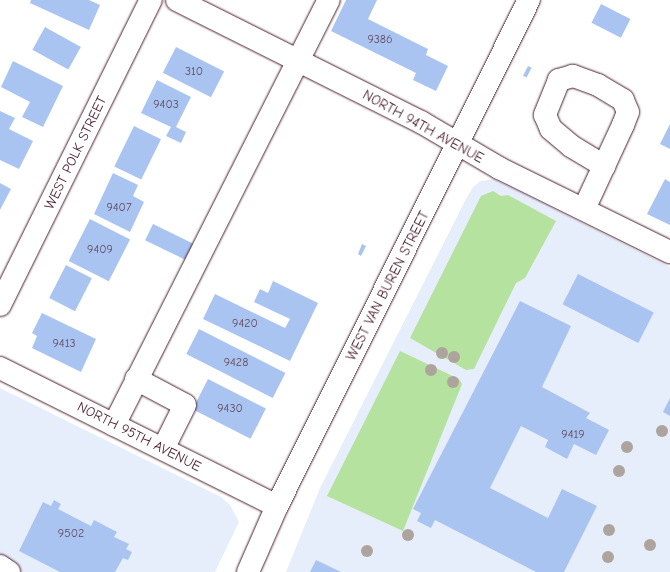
<!DOCTYPE html>
<style>
body{margin:0}
#map{position:relative;width:670px;height:572px;overflow:hidden;background:#fff;font-family:"Comic Neue",sans-serif}
div>[style]{position:absolute}
.built>*{inset:0;background:#e6edfb}
.green>*{inset:0;background:#b6e29f}
.building>*{inset:0;background:#aac4f1;transform-origin:0 0}
.roads{filter:drop-shadow(0 0 1px #4a1f2b) drop-shadow(0 0 1px #4a1f2b)}
.minor>*{height:22px;margin:-11px;padding:0 11px;transform-origin:11px;border-radius:11px;background:#fff}
.major>*{height:22px;margin:-11px;padding:0 11px;transform-origin:11px;border-radius:11px;background:#fff}
.trees>*{width:12px;height:12px;margin:-6px;border-radius:50%;background:#ada49e}
span{translate:-50% -50%;white-space:nowrap;text-align:center;line-height:1.15;-webkit-text-stroke:3px #fff;paint-order:stroke}
.number-label{font-size:12px;color:#62485c}
.number-label span{-webkit-text-stroke-width:0}
.street-label{font-size:14px;color:#4a1f2b}
</style>
<div id="map">
<div class="built">
<div style="clip-path:polygon(494px 179px,670px 267px,670px 572px,286px 572px,320px 488px,467px 197px,473px 187px,481px 181px)"></div>
<div style="clip-path:polygon(0 388px,221px 497px,230px 505px,239px 522px,215px 572px,0 572px)"></div>
</div>
<div class="green">
<div style="clip-path:polygon(493px 191px,501px 196px,508px 195px,556px 221px,525px 278px,516px 283px,474px 369px,466px 370px,410px 338px,481px 196px)"></div>
<div style="clip-path:polygon(400px 351px,459px 379px,462px 384px,403px 531px,327px 496px)"></div>
</div>
<div class="building">
<div style="clip-path:polygon(31px 0,89px 0,100px 5px,89px 30px,30px 3px)"></div>
<div style="clip-path:polygon(346px 0,377px 0,368px 19px,428px 49px,426px 55px,448px 66px,436px 91px,413px 80px,416px 73px,331px 31px)"></div>
<div style="left:601px;top:4px;width:33px;height:21px;rotate:27deg"></div>
<div style="left:45px;top:27px;width:41px;height:26px;rotate:29deg"></div>
<div style="left:176px;top:47px;width:54px;height:29px;rotate:27deg"></div>
<div style="clip-path:polygon(13px 61px,63px 86px,43px 127px,22px 117px,30px 102px,1px 87px)"></div>
<div style="left:528px;top:66px;width:4px;height:11px;rotate:27deg"></div>
<div style="clip-path:polygon(157px 80px,191px 97px,176px 127px,186px 132px,181px 143px,166px 136px,171px 127px,141px 113px)"></div>
<div style="clip-path:polygon(0 111px,15px 118px,9px 129px,33px 141px,19px 169px,0 160px)"></div>
<div style="clip-path:polygon(670px 124px,670px 149px,660px 144px)"></div>
<div style="left:134px;top:126px;width:30px;height:45px;rotate:26deg"></div>
<div style="clip-path:polygon(113px 173px,138px 185px,133px 196px,144px 202px,130px 232px,94px 214px)"></div>
<div style="clip-path:polygon(665px 179px,670px 182px,670px 225px,647px 214px)"></div>
<div style="clip-path:polygon(0 183px,11px 189px,0 210px)"></div>
<div style="left:90px;top:219px;width:45px;height:47px;rotate:27deg"></div>
<div style="left:153px;top:224px;width:49px;height:18px;rotate:26deg"></div>
<div style="clip-path:polygon(362px 244px,366px 246px,361px 256px,358px 254px)"></div>
<div style="left:66px;top:265px;width:29px;height:37px;rotate:27deg"></div>
<div style="left:578px;top:274px;width:85px;height:34px;rotate:27deg"></div>
<div style="clip-path:polygon(273px 281px,318px 303px,290px 361px,203px 319px,215px 294px,285px 328px,290px 319px,254px 302px,260px 289px,268px 293px)"></div>
<div style="clip-path:polygon(520px 301px,571px 326px,542px 387px,590px 413px,586px 418px,609px 430px,596px 455px,574px 444px,567px 459px,545px 447px,548px 440px,521px 426px,490px 488px,548px 518px,562px 489px,597px 506px,564px 572px,536px 572px,435px 520px,431px 528px,417px 521px,421px 513px,413px 509px)"></div>
<div style="clip-path:polygon(42px 313px,96px 339px,81px 372px,32px 348px,37px 336px,32px 333px)"></div>
<div style="left:199px;top:329px;width:97px;height:28px;rotate:27deg"></div>
<div style="left:208px;top:379px;width:65px;height:34px;rotate:27deg"></div>
<div style="clip-path:polygon(670px 398px,670px 416px,663px 412px)"></div>
<div style="clip-path:polygon(54px 500px,61px 504px,58px 509px,91px 526px,94px 520px,117px 532px,114px 537px,129px 544px,126px 549px,132px 552px,128px 560px,123px 558px,115px 572px,60px 572px,19px 551px,43px 502px,51px 506px)"></div>
<div style="clip-path:polygon(316px 560px,341px 572px,310px 572px)"></div>
</div>
<div class="roads">
<div class="minor">
<div style="left:177px;top:0;width:273px;rotate:26.6deg"></div>
<div style="left:421px;top:122px;width:91px;rotate:30.5deg"></div>
<div style="left:499px;top:168px;width:191px;rotate:26.2deg"></div>
<div style="left:584px;top:209px;width:93px;rotate:-65.1deg"></div>
<div style="left:623px;top:125px;width:14px;rotate:-69deg"></div>
<div style="left:628px;top:112px;width:13px;rotate:-113deg"></div>
<div style="left:623px;top:100px;width:29px;rotate:-149deg"></div>
<div style="left:598px;top:85px;width:27px;rotate:-160deg"></div>
<div style="left:573px;top:76px;width:15px;rotate:164deg"></div>
<div style="left:559px;top:80px;width:38px;rotate:112deg"></div>
<div style="left:545px;top:115px;width:15px;rotate:67deg"></div>
<div style="left:551px;top:129px;width:26px;rotate:40deg"></div>
<div style="left:571px;top:146px;width:39px;rotate:31deg"></div>
<div style="left:0;top:305px;width:340px;rotate:-63.7deg"></div>
<div style="left:0;top:368px;width:309px;rotate:26.5deg"></div>
<div style="left:136px;top:379px;width:55px;rotate:28deg"></div>
<div style="left:185px;top:405px;width:49px;rotate:116.6deg"></div>
<div style="left:114px;top:425px;width:476px;rotate:-63.2deg"></div>
<div style="left:0;top:566px;width:11px;rotate:34deg"></div>
</div>
<div class="major">
<div style="left:248px;top:572px;width:72px;rotate:-66.3deg"></div>
<div style="left:277px;top:506px;width:565px;rotate:-63.53deg"></div>
</div>
</div>
<div class="trees">
<div style="left:442px;top:353px"></div>
<div style="left:454px;top:357px"></div>
<div style="left:431px;top:370px"></div>
<div style="left:453px;top:382px"></div>
<div style="left:662px;top:431px"></div>
<div style="left:627px;top:447px"></div>
<div style="left:619px;top:471px"></div>
<div style="left:609px;top:530px"></div>
<div style="left:408px;top:535px"></div>
<div style="left:650px;top:545px"></div>
<div style="left:367px;top:551px"></div>
<div style="left:608px;top:557px"></div>
</div>
<div class="number-label">
<span style="left:380px;top:40px">9386</span>
<span style="left:194px;top:72px">310</span>
<span style="left:166px;top:105px">9403</span>
<span style="left:119px;top:208px">9407</span>
<span style="left:100px;top:250px">9409</span>
<span style="left:245px;top:324px">9420</span>
<span style="left:64px;top:344px">9413</span>
<span style="left:236px;top:363px">9428</span>
<span style="left:230px;top:409px">9430</span>
<span style="left:573px;top:435px">9419</span>
<span style="left:71px;top:534px">9502</span>
</div>
<div class="street-label">
<span style="left:423px;top:127px;rotate:29deg">NORTH 94TH AVENUE</span>
<span style="left:76px;top:153px;rotate:-64deg">WEST POLK STREET</span>
<span style="left:388px;top:286px;rotate:-63deg">WEST VAN BUREN STREET</span>
<span style="left:139px;top:437px;rotate:27deg">NORTH 95TH AVENUE</span>
</div>
</div>
